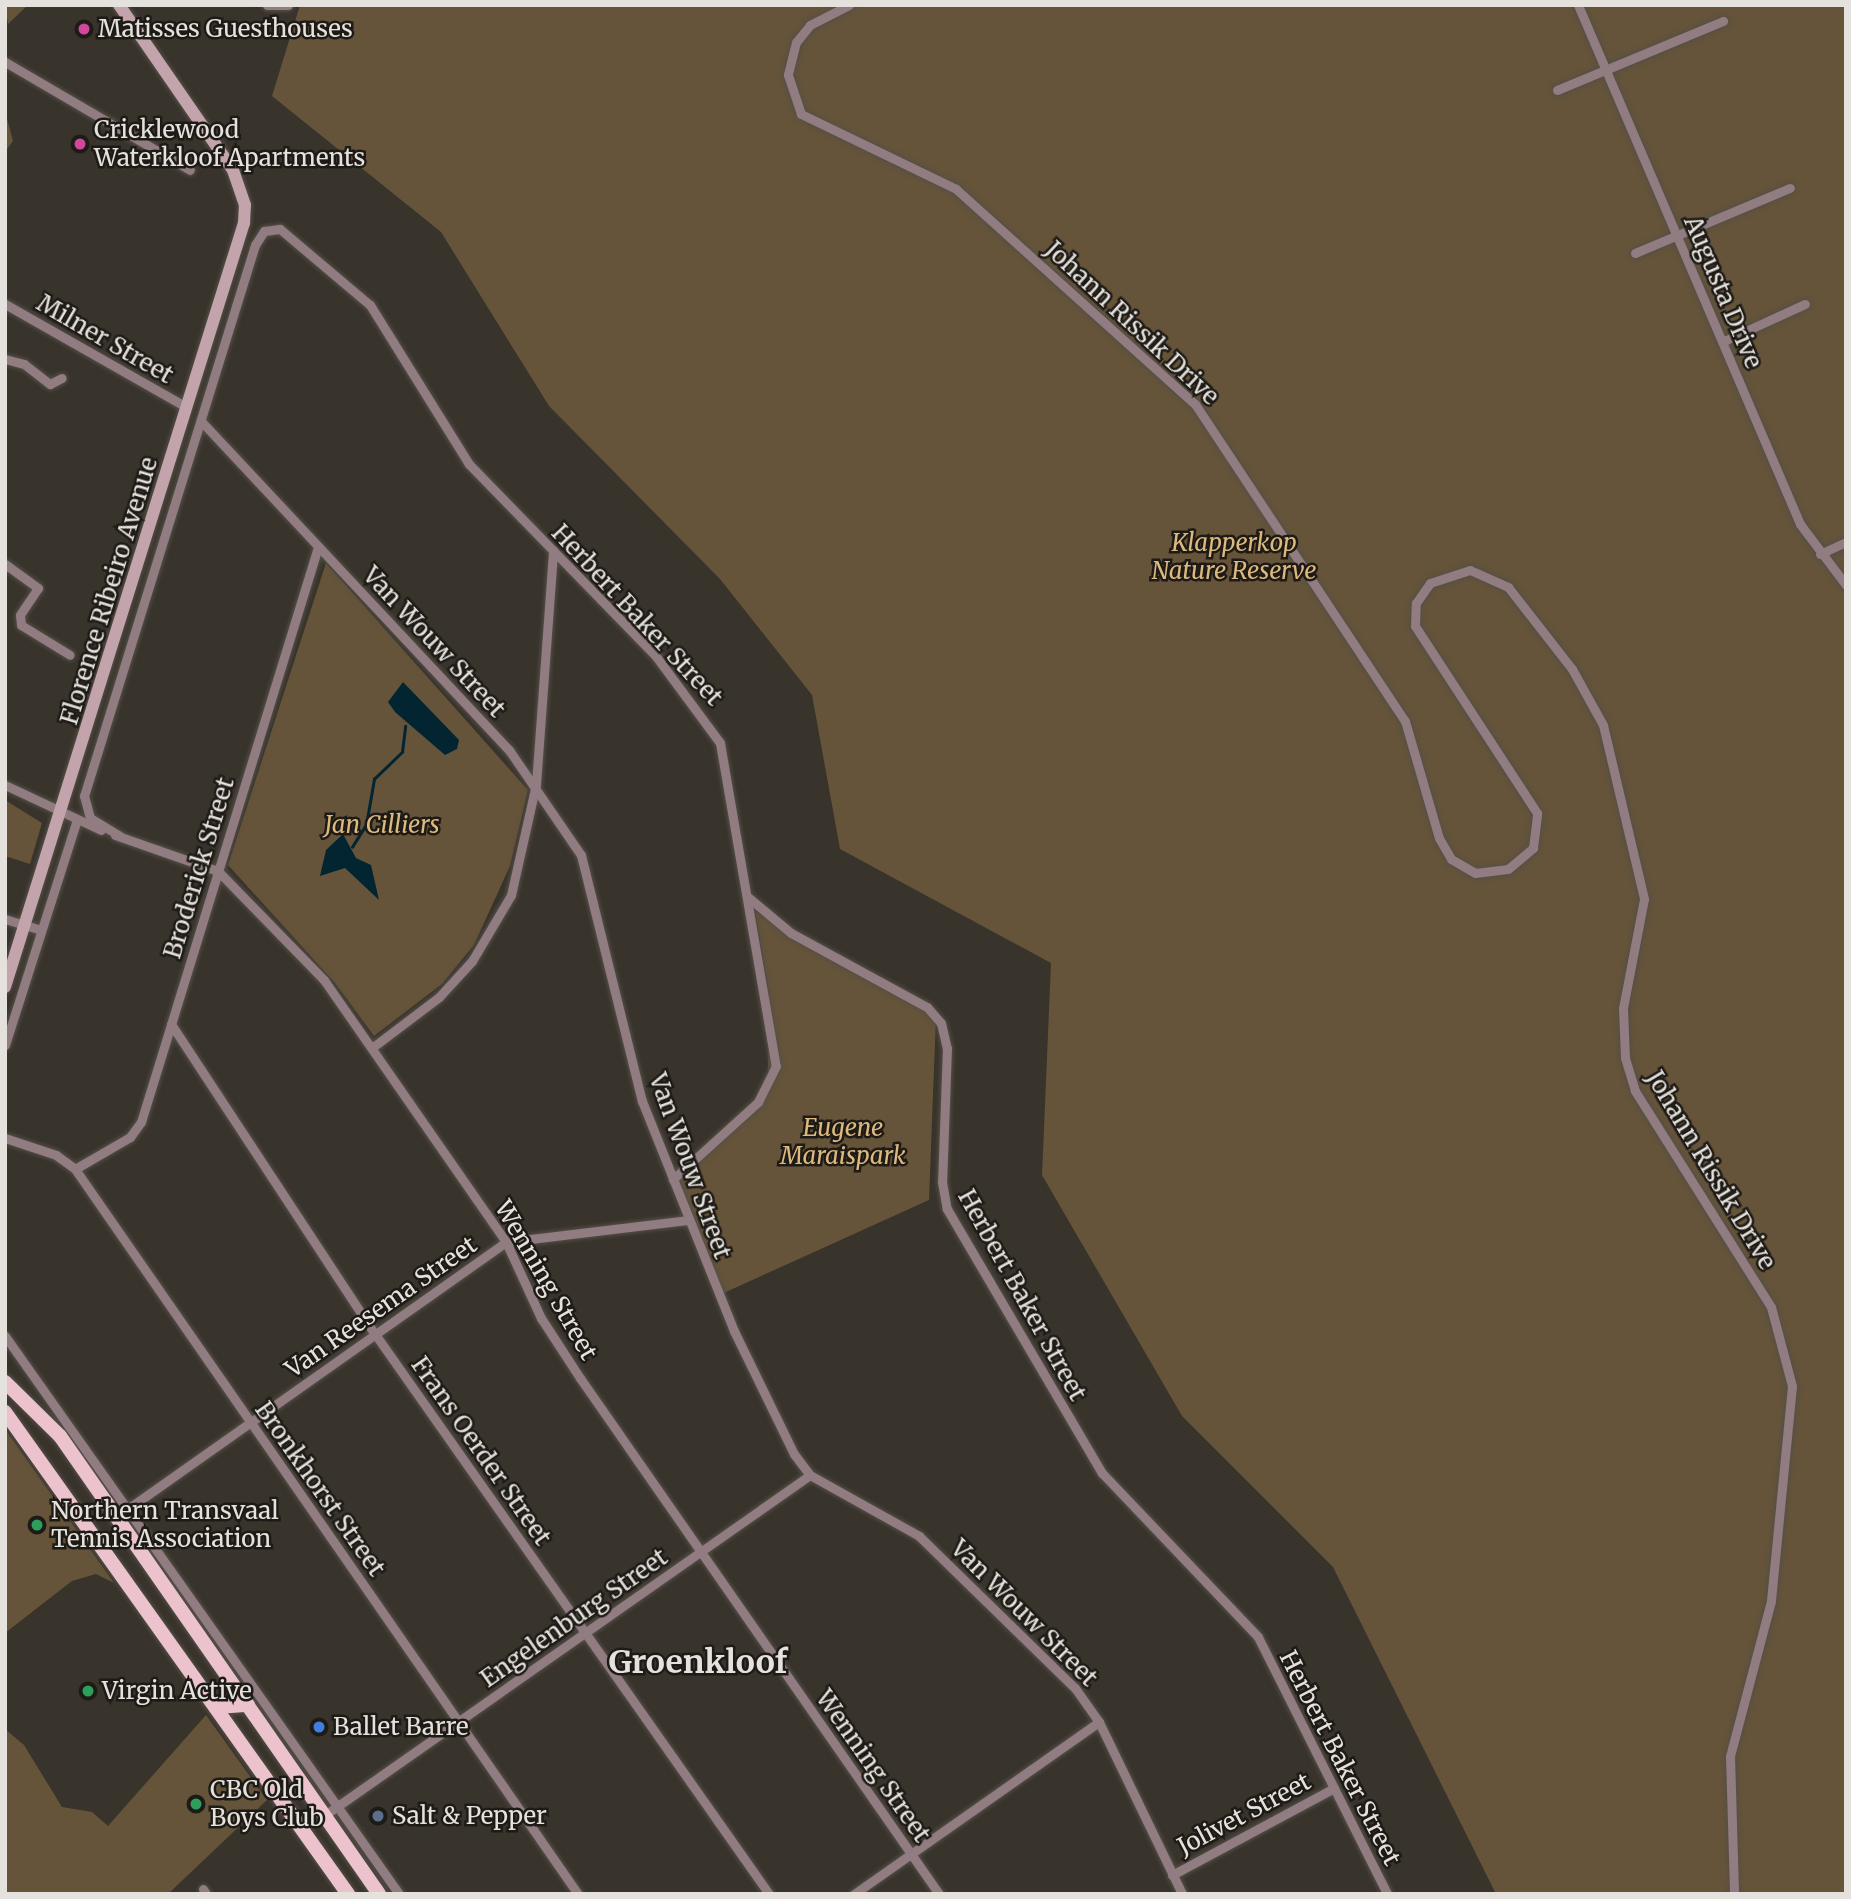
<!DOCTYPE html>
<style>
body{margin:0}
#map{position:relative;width:1851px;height:1899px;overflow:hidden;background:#38332b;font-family:Merriweather,serif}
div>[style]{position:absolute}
.green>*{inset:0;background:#65543a}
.water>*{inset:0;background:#032532}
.stream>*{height:2.5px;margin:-1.25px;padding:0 1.25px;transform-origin:1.25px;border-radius:1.25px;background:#032532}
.roads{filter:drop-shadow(0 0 2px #544f47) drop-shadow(0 0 2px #544f47)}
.street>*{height:9px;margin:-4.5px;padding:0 4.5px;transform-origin:4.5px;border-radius:4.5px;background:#907c81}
.secondary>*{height:12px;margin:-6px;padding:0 6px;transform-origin:6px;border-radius:6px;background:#c4a4ac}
.primary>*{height:14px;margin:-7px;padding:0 7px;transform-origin:7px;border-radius:7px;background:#ecc3cd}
.dots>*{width:19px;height:19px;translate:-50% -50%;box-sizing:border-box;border:4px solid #1e1b17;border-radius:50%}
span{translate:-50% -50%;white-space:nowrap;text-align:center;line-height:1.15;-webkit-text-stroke:5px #1e1b17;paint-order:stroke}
.poi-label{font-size:24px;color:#e5e1dc}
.left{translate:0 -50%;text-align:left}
.street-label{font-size:24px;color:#e5e1dc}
.park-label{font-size:24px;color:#ddb97e;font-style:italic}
.district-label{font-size:32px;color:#e5e1dc;font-weight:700}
.frame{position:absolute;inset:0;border:7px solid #e5e1dc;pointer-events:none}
</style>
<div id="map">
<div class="green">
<div style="clip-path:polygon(5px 5px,28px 5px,8px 24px)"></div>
<div style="clip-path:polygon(300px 5px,1846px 5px,1846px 1894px,1496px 1894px,1333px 1567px,1182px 1416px,1042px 1175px,1051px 963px,840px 849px,812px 695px,720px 579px,549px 406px,441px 232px,272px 96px)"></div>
<div style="clip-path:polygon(5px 111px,13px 141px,5px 152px)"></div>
<div style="clip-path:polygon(326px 563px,528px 790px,510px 866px,474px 945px,442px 984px,374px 1036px,335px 983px,228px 865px)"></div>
<div style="clip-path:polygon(5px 800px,42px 823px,30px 864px,5px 856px)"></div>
<div style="clip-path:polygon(755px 911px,936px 1017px,929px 1200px,717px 1296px,673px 1181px,768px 1094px,769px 995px)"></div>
<div style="clip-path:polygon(5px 1429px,114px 1583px,96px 1574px,72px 1581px,5px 1633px)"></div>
<div style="clip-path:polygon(206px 1715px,267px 1800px,168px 1894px,5px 1894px,5px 1729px,24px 1745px,62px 1807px,92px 1812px,108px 1826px)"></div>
</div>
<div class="water">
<div style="clip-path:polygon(403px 682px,459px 740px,457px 749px,445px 755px,395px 712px,388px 702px)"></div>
<div style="clip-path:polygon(343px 834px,356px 858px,371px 865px,379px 900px,345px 868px,320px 876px,326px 850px)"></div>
</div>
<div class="stream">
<div style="left:352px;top:847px;width:26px;rotate:-58deg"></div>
<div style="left:366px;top:825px;width:47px;rotate:-80.1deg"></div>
<div style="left:374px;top:779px;width:39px;rotate:-44deg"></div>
<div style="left:402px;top:752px;width:26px;rotate:-83deg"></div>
</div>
<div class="roads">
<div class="street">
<div style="left:267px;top:5px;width:21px"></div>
<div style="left:849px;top:5px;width:44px;rotate:152.9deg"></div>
<div style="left:810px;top:25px;width:22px;rotate:129deg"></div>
<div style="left:796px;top:42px;width:34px;rotate:104deg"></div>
<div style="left:788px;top:75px;width:41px;rotate:71.6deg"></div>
<div style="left:801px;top:114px;width:172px;rotate:25.8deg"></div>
<div style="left:956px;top:189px;width:321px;rotate:42deg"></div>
<div style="left:1195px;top:404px;width:380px;rotate:56.5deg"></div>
<div style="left:1405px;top:721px;width:122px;rotate:73.8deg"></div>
<div style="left:1439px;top:838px;width:24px;rotate:60deg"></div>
<div style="left:1451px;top:859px;width:28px;rotate:30deg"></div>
<div style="left:1475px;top:873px;width:33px;rotate:-7deg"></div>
<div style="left:1508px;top:869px;width:33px;rotate:-40deg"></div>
<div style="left:1533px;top:848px;width:35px;rotate:-83deg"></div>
<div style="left:1537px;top:813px;width:223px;rotate:-123.1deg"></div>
<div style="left:1415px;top:626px;width:23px;rotate:-88deg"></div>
<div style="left:1416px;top:603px;width:24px;rotate:-55deg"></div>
<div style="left:1430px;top:583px;width:42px;rotate:-18deg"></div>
<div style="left:1470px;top:570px;width:42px;rotate:24.1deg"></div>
<div style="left:1508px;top:587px;width:104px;rotate:52deg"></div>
<div style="left:1572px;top:669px;width:64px;rotate:61deg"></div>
<div style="left:1603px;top:725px;width:179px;rotate:76.7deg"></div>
<div style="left:1644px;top:899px;width:111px;rotate:100.9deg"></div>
<div style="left:1623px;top:1008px;width:50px;rotate:87.7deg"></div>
<div style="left:1625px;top:1058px;width:34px;rotate:73deg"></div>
<div style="left:1635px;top:1091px;width:255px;rotate:57.8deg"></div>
<div style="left:1771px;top:1307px;width:82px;rotate:75.1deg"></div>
<div style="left:1792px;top:1386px;width:216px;rotate:95.6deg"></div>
<div style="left:1771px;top:1601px;width:160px;rotate:104.8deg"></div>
<div style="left:1730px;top:1756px;width:138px;rotate:88.3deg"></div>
<div style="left:1578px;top:5px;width:564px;rotate:66.84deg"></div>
<div style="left:1800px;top:524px;width:76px;rotate:53deg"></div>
<div style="left:5px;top:62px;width:214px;rotate:30.3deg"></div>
<div style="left:1557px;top:90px;width:180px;rotate:-22.6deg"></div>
<div style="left:1635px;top:253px;width:168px;rotate:-22.8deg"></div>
<div style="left:5px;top:304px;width:208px;rotate:29.6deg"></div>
<div style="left:1724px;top:341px;width:89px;rotate:-24.6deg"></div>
<div style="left:5px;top:359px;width:20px;rotate:15deg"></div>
<div style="left:24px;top:364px;width:33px;rotate:38deg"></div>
<div style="left:50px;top:384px;width:13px;rotate:-27deg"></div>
<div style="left:201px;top:421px;width:451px;rotate:46.9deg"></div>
<div style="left:509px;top:750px;width:127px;rotate:55.6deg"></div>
<div style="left:581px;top:855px;width:253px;rotate:76.1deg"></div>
<div style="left:642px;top:1101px;width:248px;rotate:68.2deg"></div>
<div style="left:734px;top:1331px;width:137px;rotate:64deg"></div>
<div style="left:794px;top:1454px;width:26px;rotate:53deg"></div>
<div style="left:810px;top:1475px;width:125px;rotate:29.2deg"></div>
<div style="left:919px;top:1536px;width:218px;rotate:44.3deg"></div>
<div style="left:1075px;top:1688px;width:42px;rotate:54.8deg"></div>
<div style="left:1099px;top:1722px;width:191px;rotate:64.2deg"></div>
<div style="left:1820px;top:554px;width:29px;rotate:-25deg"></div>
<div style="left:5px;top:564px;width:41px;rotate:36deg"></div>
<div style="left:38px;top:588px;width:32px;rotate:124deg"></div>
<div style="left:20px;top:615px;width:10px;rotate:84deg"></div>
<div style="left:21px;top:625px;width:57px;rotate:31.5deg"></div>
<div style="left:5px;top:785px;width:106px;rotate:25.1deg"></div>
<div style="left:115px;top:835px;width:109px;rotate:19.3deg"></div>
<div style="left:218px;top:871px;width:152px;rotate:45.8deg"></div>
<div style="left:324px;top:980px;width:319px;rotate:55.2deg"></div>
<div style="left:506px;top:1242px;width:84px;rotate:65.3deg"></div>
<div style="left:541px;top:1318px;width:72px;rotate:57deg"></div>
<div style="left:580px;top:1378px;width:629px;rotate:55.17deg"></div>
<div style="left:120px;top:836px;width:35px;rotate:-149deg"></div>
<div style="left:90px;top:818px;width:23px;rotate:-105deg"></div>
<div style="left:84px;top:796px;width:577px;rotate:-72.76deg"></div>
<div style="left:255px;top:245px;width:17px;rotate:-57deg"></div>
<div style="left:264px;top:231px;width:16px;rotate:-7deg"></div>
<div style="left:280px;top:229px;width:118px;rotate:40.2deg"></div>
<div style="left:370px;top:305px;width:187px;rotate:58.1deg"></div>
<div style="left:469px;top:464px;width:267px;rotate:45.8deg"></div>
<div style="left:655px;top:655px;width:109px;rotate:53.5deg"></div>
<div style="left:720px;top:743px;width:328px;rotate:80.2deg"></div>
<div style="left:776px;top:1066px;width:40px;rotate:116.6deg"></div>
<div style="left:758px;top:1102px;width:115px;rotate:137.8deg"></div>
<div style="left:749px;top:898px;width:55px;rotate:39.8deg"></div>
<div style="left:791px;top:933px;width:155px;rotate:28.6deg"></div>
<div style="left:927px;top:1007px;width:21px;rotate:49deg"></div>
<div style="left:941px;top:1023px;width:26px;rotate:77deg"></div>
<div style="left:947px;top:1048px;width:134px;rotate:92.1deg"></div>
<div style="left:942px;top:1182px;width:27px;rotate:80deg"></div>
<div style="left:947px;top:1209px;width:306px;rotate:59.6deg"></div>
<div style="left:1102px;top:1473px;width:226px;rotate:46.4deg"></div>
<div style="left:1258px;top:1637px;width:288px;rotate:63.3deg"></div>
<div style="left:5px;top:919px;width:37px;rotate:17deg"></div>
<div style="left:171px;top:1024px;width:371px;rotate:56.7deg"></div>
<div style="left:375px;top:1334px;width:685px;rotate:54.87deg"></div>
<div style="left:5px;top:1045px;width:234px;rotate:-72.3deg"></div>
<div style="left:373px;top:1047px;width:83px;rotate:-37.1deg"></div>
<div style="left:439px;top:997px;width:49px;rotate:-47.5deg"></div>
<div style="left:472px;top:961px;width:77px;rotate:-59.4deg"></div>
<div style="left:511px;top:895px;width:114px;rotate:-77.3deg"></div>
<div style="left:536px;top:784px;width:234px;rotate:-85.8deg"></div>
<div style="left:5px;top:1138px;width:54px;rotate:18.4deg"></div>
<div style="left:56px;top:1155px;width:24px;rotate:36deg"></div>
<div style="left:75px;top:1169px;width:882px;rotate:55.25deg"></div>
<div style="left:75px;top:1169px;width:64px;rotate:-30.2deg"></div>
<div style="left:130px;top:1137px;width:19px;rotate:-54deg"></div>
<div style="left:141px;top:1122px;width:602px;rotate:-72.89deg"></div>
<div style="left:5px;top:1336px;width:683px;rotate:54.77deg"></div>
<div style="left:129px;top:1508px;width:461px;rotate:-35.2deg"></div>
<div style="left:506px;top:1242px;width:182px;rotate:-6.9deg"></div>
<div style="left:325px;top:1815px;width:592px;rotate:-35.03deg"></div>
<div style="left:1172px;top:1875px;width:184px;rotate:-28.2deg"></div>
<div style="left:203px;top:1889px;width:6px;rotate:59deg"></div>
<div style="left:854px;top:1894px;width:299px;rotate:-35.1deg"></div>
</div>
<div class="secondary">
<div style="left:5px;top:987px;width:801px;rotate:-72.63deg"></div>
<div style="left:244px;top:223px;width:18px;rotate:-87deg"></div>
<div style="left:245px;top:205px;width:37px;rotate:-109deg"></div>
<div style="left:233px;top:170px;width:201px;rotate:-124.6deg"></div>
</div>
<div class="primary">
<div style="left:5px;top:1382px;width:77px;rotate:44.5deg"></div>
<div style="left:60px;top:1436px;width:558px;rotate:55.14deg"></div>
<div style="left:5px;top:1412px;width:592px;rotate:54.56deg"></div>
<div style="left:217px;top:1707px;width:31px;rotate:-4deg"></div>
</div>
</div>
<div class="dots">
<div style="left:84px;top:29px;background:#d1479c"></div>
<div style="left:80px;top:144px;background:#d1479c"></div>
<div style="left:37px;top:1525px;background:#2e9e5b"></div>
<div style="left:88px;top:1691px;background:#2e9e5b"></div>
<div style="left:319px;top:1727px;background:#3f7fe0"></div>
<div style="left:196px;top:1804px;background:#2e9e5b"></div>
<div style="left:378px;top:1816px;background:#5c6f8a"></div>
</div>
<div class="poi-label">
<span class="left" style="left:98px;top:29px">Matisses Guesthouses</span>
<span class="left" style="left:94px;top:144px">Cricklewood<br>Waterkloof Apartments</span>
<span class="left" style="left:51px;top:1525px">Northern Transvaal<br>Tennis Association</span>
<span class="left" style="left:102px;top:1691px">Virgin Active</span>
<span class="left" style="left:333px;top:1727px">Ballet Barre</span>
<span class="left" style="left:210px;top:1804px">CBC Old<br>Boys Club</span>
<span class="left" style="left:392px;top:1816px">Salt &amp; Pepper</span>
</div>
<div class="street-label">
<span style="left:1723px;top:292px;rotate:67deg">Augusta Drive</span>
<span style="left:1132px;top:323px;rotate:43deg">Johann Rissik Drive</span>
<span style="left:105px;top:339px;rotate:30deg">Milner Street</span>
<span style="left:109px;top:591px;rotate:-73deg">Florence Ribeiro Avenue</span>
<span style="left:637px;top:615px;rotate:47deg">Herbert Baker Street</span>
<span style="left:434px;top:642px;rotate:47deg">Van Wouw Street</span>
<span style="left:199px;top:868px;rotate:-73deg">Broderick Street</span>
<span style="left:690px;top:1166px;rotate:70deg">Van Wouw Street</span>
<span style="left:1711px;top:1170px;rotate:59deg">Johann Rissik Drive</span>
<span style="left:546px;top:1280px;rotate:60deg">Wenning Street</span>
<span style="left:1022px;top:1295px;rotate:61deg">Herbert Baker Street</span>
<span style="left:381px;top:1307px;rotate:-35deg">Van Reesema Street</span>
<span style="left:481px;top:1451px;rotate:55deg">Frans Oerder Street</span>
<span style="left:320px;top:1489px;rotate:55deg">Bronkhorst Street</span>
<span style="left:1024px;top:1613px;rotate:45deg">Van Wouw Street</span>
<span style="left:574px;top:1618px;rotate:-35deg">Engelenburg Street</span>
<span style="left:1340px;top:1758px;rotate:63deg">Herbert Baker Street</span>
<span style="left:873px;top:1766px;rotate:55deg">Wenning Street</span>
<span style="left:1244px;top:1814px;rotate:-28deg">Jolivet Street</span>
</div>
<div class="park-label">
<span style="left:1234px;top:557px">Klapperkop<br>Nature Reserve</span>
<span style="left:382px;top:825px">Jan Cilliers</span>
<span style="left:843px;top:1142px">Eugene<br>Maraispark</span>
</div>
<div class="district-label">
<span style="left:698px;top:1662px">Groenkloof</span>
</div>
<div class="frame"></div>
</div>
